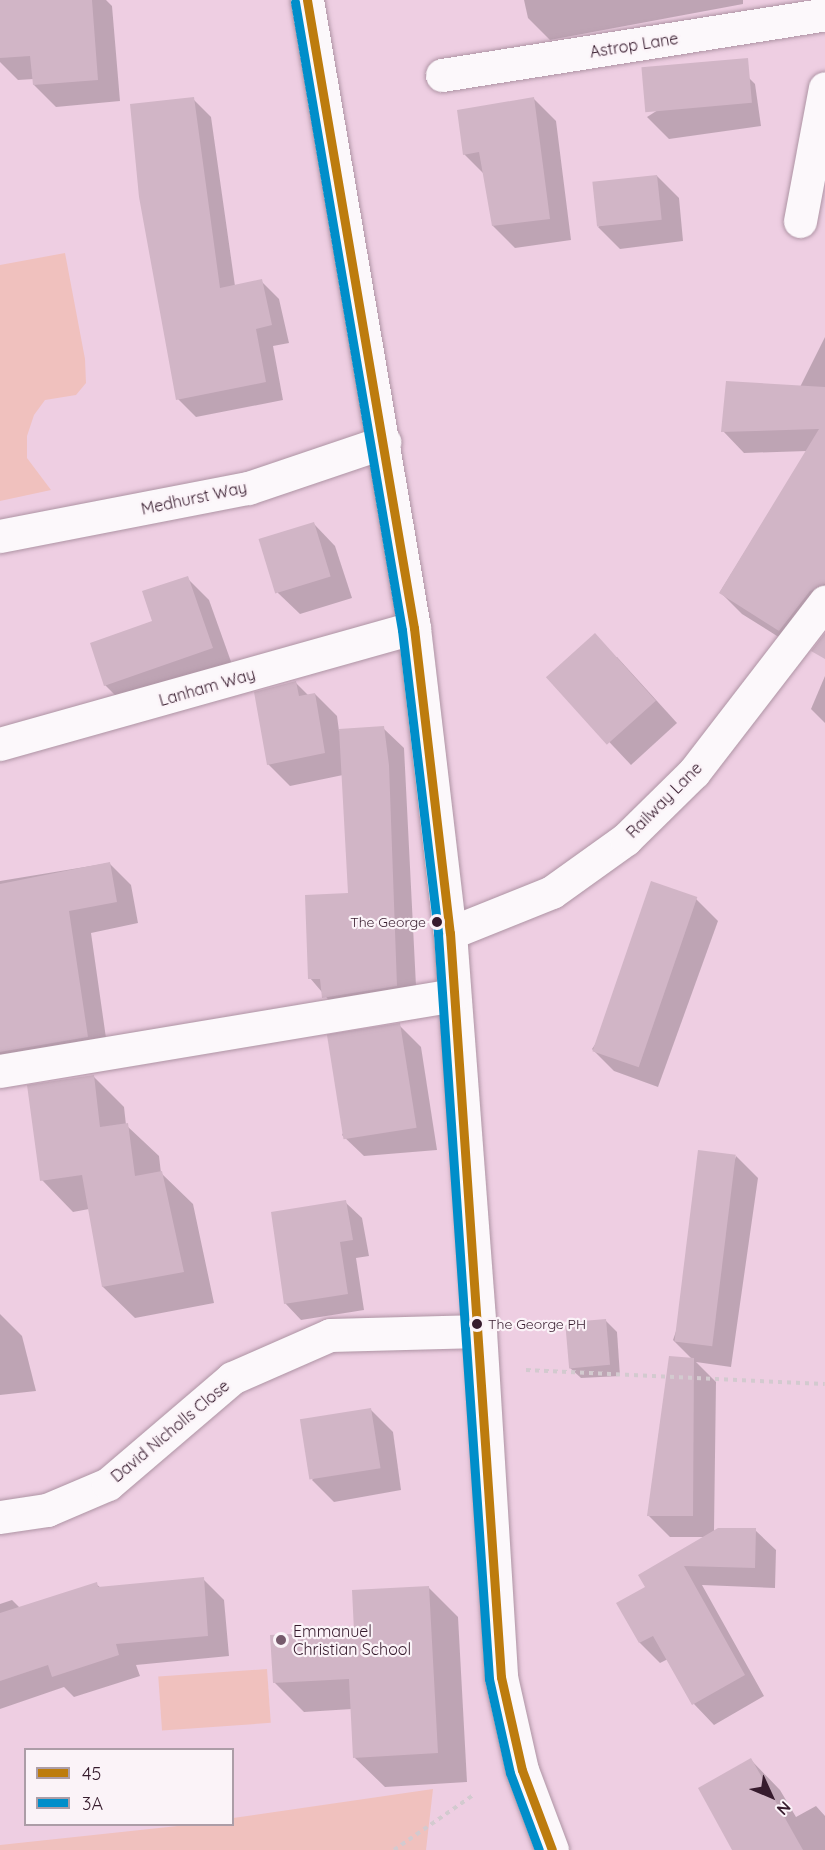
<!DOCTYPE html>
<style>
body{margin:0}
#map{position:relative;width:825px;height:1850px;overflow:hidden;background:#eecee2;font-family:Quicksand,sans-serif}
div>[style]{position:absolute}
.green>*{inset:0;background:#f0c1be;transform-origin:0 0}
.shadow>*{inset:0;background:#0003}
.building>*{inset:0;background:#d1b5c6;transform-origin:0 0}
.path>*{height:4px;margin-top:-2px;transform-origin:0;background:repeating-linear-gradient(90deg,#d3cacf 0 4.5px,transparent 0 9px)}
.roads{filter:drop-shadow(0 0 2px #ae94a4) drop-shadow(0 0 2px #ae94a4)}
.minor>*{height:33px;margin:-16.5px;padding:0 16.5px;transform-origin:16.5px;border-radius:16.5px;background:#fcf8fb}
.bus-1>*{height:9px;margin:-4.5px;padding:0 4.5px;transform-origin:4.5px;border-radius:4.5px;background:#bd7c0e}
.bus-2>*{height:9px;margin:-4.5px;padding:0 4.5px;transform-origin:4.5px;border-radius:4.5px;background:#008eca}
.dots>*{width:16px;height:16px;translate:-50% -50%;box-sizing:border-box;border:3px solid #fbf3f8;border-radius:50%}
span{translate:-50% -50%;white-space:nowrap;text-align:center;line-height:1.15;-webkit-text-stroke:4.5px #fbf3f8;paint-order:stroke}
.bus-label{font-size:14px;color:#361b2d}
.right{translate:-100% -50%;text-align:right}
.left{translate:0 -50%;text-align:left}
.street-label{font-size:16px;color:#361b2d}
.poi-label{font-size:16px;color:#361b2d}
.legend{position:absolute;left:24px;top:1748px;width:210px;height:78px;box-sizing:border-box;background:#fbf3f8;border:2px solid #ac9da7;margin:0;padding:8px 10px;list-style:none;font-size:18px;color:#361b2d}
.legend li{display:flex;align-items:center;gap:12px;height:30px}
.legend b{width:30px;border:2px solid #ac9da7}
.north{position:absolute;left:741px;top:1766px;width:60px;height:60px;-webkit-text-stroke:4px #fbf3f8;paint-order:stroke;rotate:134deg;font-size:16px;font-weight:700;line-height:24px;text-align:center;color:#361b2d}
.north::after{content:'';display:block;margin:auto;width:21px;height:27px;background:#361b2d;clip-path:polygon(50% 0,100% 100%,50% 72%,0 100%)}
</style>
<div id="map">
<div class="green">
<div style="clip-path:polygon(65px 253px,85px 359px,86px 383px,76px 395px,45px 400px,34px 415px,27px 436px,27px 458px,51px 490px,0 501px,0 265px)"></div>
<div style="left:267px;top:1669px;width:54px;height:109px;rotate:86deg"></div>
<div style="clip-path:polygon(433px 1789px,426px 1850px,0 1850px,0 1845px,187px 1825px,232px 1824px,233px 1818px)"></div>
</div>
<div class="shadow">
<div style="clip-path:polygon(0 0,106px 0,112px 6px,120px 101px,56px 107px,34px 85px,34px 79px,18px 80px,0 62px)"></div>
<div style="clip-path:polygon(524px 0,743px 0,743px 4px,550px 40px,528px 18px)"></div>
<div style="clip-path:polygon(733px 62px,755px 84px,761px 126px,669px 139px,647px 117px)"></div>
<div style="clip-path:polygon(193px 99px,211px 117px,235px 286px,261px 281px,279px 299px,289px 343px,273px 346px,283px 400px,196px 417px,178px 399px)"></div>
<div style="clip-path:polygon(534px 99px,556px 121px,571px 240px,515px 248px,493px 226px,484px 174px,464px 154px)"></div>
<div style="clip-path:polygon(657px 176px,679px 198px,683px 241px,620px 249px,598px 227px)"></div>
<div style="clip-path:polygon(825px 337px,825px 601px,796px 648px,742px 614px,720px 592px,807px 451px,744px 453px,723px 431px,800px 387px)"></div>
<div style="clip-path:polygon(314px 524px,335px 546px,352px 598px,300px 614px,278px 593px,261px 540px)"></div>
<div style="clip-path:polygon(187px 578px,209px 600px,234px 670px,127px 707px,105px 685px)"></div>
<div style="clip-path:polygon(617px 657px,677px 723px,631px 765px,549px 678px)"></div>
<div style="clip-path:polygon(825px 676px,825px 723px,811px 709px)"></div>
<div style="clip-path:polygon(295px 682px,309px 696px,315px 694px,337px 716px,339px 731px,383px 728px,404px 748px,417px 1006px,344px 1018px,310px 978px,350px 895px,343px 775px,290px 786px,268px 764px)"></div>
<div style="clip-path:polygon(109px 863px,131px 885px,138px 923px,91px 933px,109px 1059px,0 1079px,0 881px)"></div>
<div style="clip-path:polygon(696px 899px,718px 921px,658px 1087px,614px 1071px,592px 1049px)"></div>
<div style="clip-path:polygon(399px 1025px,421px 1047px,437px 1150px,364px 1156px,342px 1135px)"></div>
<div style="clip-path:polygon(93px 1076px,124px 1107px,126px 1125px,159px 1156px,161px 1173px,193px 1204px,214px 1303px,135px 1318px,103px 1287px,89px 1209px,73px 1212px,42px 1180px)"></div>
<div style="clip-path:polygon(736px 1156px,758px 1178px,731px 1367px,696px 1362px,716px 1382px,714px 1531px,755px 1530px,776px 1550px,775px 1588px,702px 1585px,764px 1696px,714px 1725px,694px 1704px,668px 1659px,660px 1663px,640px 1643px,618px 1604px,647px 1587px,704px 1537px,670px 1537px,648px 1515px,692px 1359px,673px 1340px)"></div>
<div style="clip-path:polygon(345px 1202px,362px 1218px,369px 1256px,356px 1258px,364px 1310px,301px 1320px,285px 1303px)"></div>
<div style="clip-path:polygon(0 1314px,22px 1336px,36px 1391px,0 1395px)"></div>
<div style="clip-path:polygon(606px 1321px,617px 1332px,620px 1376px,581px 1378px,569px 1367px)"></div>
<div style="clip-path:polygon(371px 1410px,393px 1432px,401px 1490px,334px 1502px,312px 1480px)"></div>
<div style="clip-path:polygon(203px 1579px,224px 1600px,229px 1656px,136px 1665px,140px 1676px,74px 1697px,64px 1687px,0 1709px,0 1604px,12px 1600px,20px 1608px,96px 1584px,101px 1588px)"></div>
<div style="clip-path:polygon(428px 1587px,458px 1617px,467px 1782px,385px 1787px,355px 1758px,352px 1709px,304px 1712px,274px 1682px)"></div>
<div style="clip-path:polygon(751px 1760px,780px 1790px,796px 1817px,816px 1806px,825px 1816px,825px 1850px,734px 1850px)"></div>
</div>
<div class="building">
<div style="clip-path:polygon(0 0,92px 0,98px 80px,33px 85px,30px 56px,0 58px)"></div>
<div style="left:748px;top:58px;width:45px;height:107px;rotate:85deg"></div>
<div style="clip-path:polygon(194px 97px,220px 288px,262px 279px,272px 325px,256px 329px,266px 382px,176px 400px,139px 197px,130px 104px)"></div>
<div style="clip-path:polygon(534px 97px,550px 219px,492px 226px,479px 152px,463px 155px,457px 110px)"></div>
<div style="left:657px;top:175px;width:45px;height:65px;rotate:84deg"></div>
<div style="clip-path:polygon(726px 381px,825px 387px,825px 584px,810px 591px,779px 631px,719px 593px,819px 429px,721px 432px)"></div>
<div style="left:314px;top:522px;width:57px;height:58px;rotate:73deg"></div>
<div style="clip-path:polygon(188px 576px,213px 648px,104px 686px,90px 643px,152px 621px,142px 591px)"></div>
<div style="left:595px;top:633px;width:91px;height:66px;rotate:48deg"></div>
<div style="clip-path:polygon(825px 633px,825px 659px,811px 651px)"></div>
<div style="clip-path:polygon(296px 681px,299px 696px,315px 693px,325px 753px,267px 765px,254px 692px)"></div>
<div style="clip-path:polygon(384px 726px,389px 765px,397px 986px,322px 998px,320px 979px,308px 979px,305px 895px,348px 893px,339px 729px)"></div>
<div style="clip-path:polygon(110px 862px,117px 902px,69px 911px,88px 1037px,0 1052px,0 884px)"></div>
<div style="left:651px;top:881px;width:49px;height:180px;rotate:19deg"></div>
<div style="left:400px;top:1023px;width:106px;height:74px;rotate:81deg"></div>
<div style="clip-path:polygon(94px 1075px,100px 1127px,128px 1123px,135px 1176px,162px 1171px,184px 1272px,102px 1287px,82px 1175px,40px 1181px,27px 1085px)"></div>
<div style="left:698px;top:1150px;width:38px;height:193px;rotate:7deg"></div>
<div style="clip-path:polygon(346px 1200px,353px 1240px,340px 1242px,348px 1294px,284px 1304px,271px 1212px)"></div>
<div style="left:606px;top:1319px;width:46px;height:41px;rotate:85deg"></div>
<div style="clip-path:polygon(669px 1356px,694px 1358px,693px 1516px,647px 1516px)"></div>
<div style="left:371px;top:1408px;width:61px;height:72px;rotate:81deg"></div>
<div style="clip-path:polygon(718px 1528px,756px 1528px,755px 1568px,684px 1566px,745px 1675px,692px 1705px,653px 1636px,639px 1643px,616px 1603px,645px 1587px,638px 1575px)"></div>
<div style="clip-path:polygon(204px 1577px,208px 1636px,116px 1644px,119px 1655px,52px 1677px,48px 1665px,0 1681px,0 1613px,97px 1582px,98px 1587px)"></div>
<div style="clip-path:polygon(429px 1586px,438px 1753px,353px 1758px,349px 1679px,273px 1683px,270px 1635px,354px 1631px,352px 1590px)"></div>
<div style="clip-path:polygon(751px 1758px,803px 1850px,732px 1850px,698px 1788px)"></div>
</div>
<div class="path">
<div style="left:526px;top:1370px;width:299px;rotate:2.7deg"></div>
<div style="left:394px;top:1850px;width:98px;rotate:-34.7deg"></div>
</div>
<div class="roads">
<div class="minor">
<div style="left:307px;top:0;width:637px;rotate:80.33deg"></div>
<div style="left:414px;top:628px;width:307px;rotate:83.3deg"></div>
<div style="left:450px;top:933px;width:399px;rotate:85.7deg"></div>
<div style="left:480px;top:1331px;width:347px;rotate:86.5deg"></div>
<div style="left:501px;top:1677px;width:95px;rotate:77.3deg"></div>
<div style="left:522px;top:1770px;width:85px;rotate:69.4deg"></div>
<div style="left:442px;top:75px;width:388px;rotate:-9deg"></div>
<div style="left:800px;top:221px;width:135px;rotate:-79.4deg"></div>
<div style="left:0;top:536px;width:253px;rotate:-11deg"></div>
<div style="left:248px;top:488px;width:144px;rotate:-18.7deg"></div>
<div style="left:0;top:744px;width:430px;rotate:-15.7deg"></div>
<div style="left:450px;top:933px;width:110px;rotate:-21.9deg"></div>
<div style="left:552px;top:892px;width:91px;rotate:-35.6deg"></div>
<div style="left:626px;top:839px;width:95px;rotate:-44.6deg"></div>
<div style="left:694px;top:772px;width:215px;rotate:-52.4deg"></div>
<div style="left:0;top:1071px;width:460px;rotate:-9.5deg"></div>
<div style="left:0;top:1517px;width:48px;rotate:-8.5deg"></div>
<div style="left:47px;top:1510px;width:66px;rotate:-23.1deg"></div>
<div style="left:108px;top:1484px;width:163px;rotate:-40.5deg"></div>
<div style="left:232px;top:1378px;width:107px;rotate:-23.7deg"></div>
<div style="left:330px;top:1335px;width:150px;rotate:-1.5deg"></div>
</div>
</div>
<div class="bus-1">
<div style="left:307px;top:0;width:637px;rotate:80.33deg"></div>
<div style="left:414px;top:628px;width:307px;rotate:83.3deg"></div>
<div style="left:450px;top:933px;width:746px;rotate:86.08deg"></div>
<div style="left:501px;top:1677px;width:95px;rotate:77.3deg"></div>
<div style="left:522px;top:1770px;width:85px;rotate:69.4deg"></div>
</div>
<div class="bus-2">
<div style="left:295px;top:2px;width:637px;rotate:80.33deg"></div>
<div style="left:402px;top:630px;width:306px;rotate:83.2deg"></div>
<div style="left:438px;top:934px;width:747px;rotate:86.08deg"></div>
<div style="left:489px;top:1679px;width:96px;rotate:77.4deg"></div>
<div style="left:510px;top:1773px;width:82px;rotate:69.4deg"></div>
</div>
<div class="dots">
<div style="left:437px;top:922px;background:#361b2d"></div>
<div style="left:477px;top:1324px;background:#361b2d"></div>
<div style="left:281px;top:1640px;background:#765a6c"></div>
</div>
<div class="bus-label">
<span class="right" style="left:426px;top:922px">The George</span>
<span class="left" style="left:488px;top:1324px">The George PH</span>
</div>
<div class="street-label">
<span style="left:634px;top:45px;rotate:-9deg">Astrop Lane</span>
<span style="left:194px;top:498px;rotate:-12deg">Medhurst Way</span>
<span style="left:207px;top:687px;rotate:-16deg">Lanham Way</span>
<span style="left:664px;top:800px;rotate:-45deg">Railway Lane</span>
<span style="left:170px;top:1431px;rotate:-40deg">David Nicholls Close</span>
</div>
<div class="poi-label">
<span class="left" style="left:293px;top:1640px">Emmanuel<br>Christian School</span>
</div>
<ul class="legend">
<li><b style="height:8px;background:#bd7c0e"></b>45</li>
<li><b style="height:8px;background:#008eca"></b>3A</li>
</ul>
<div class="north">N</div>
</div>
